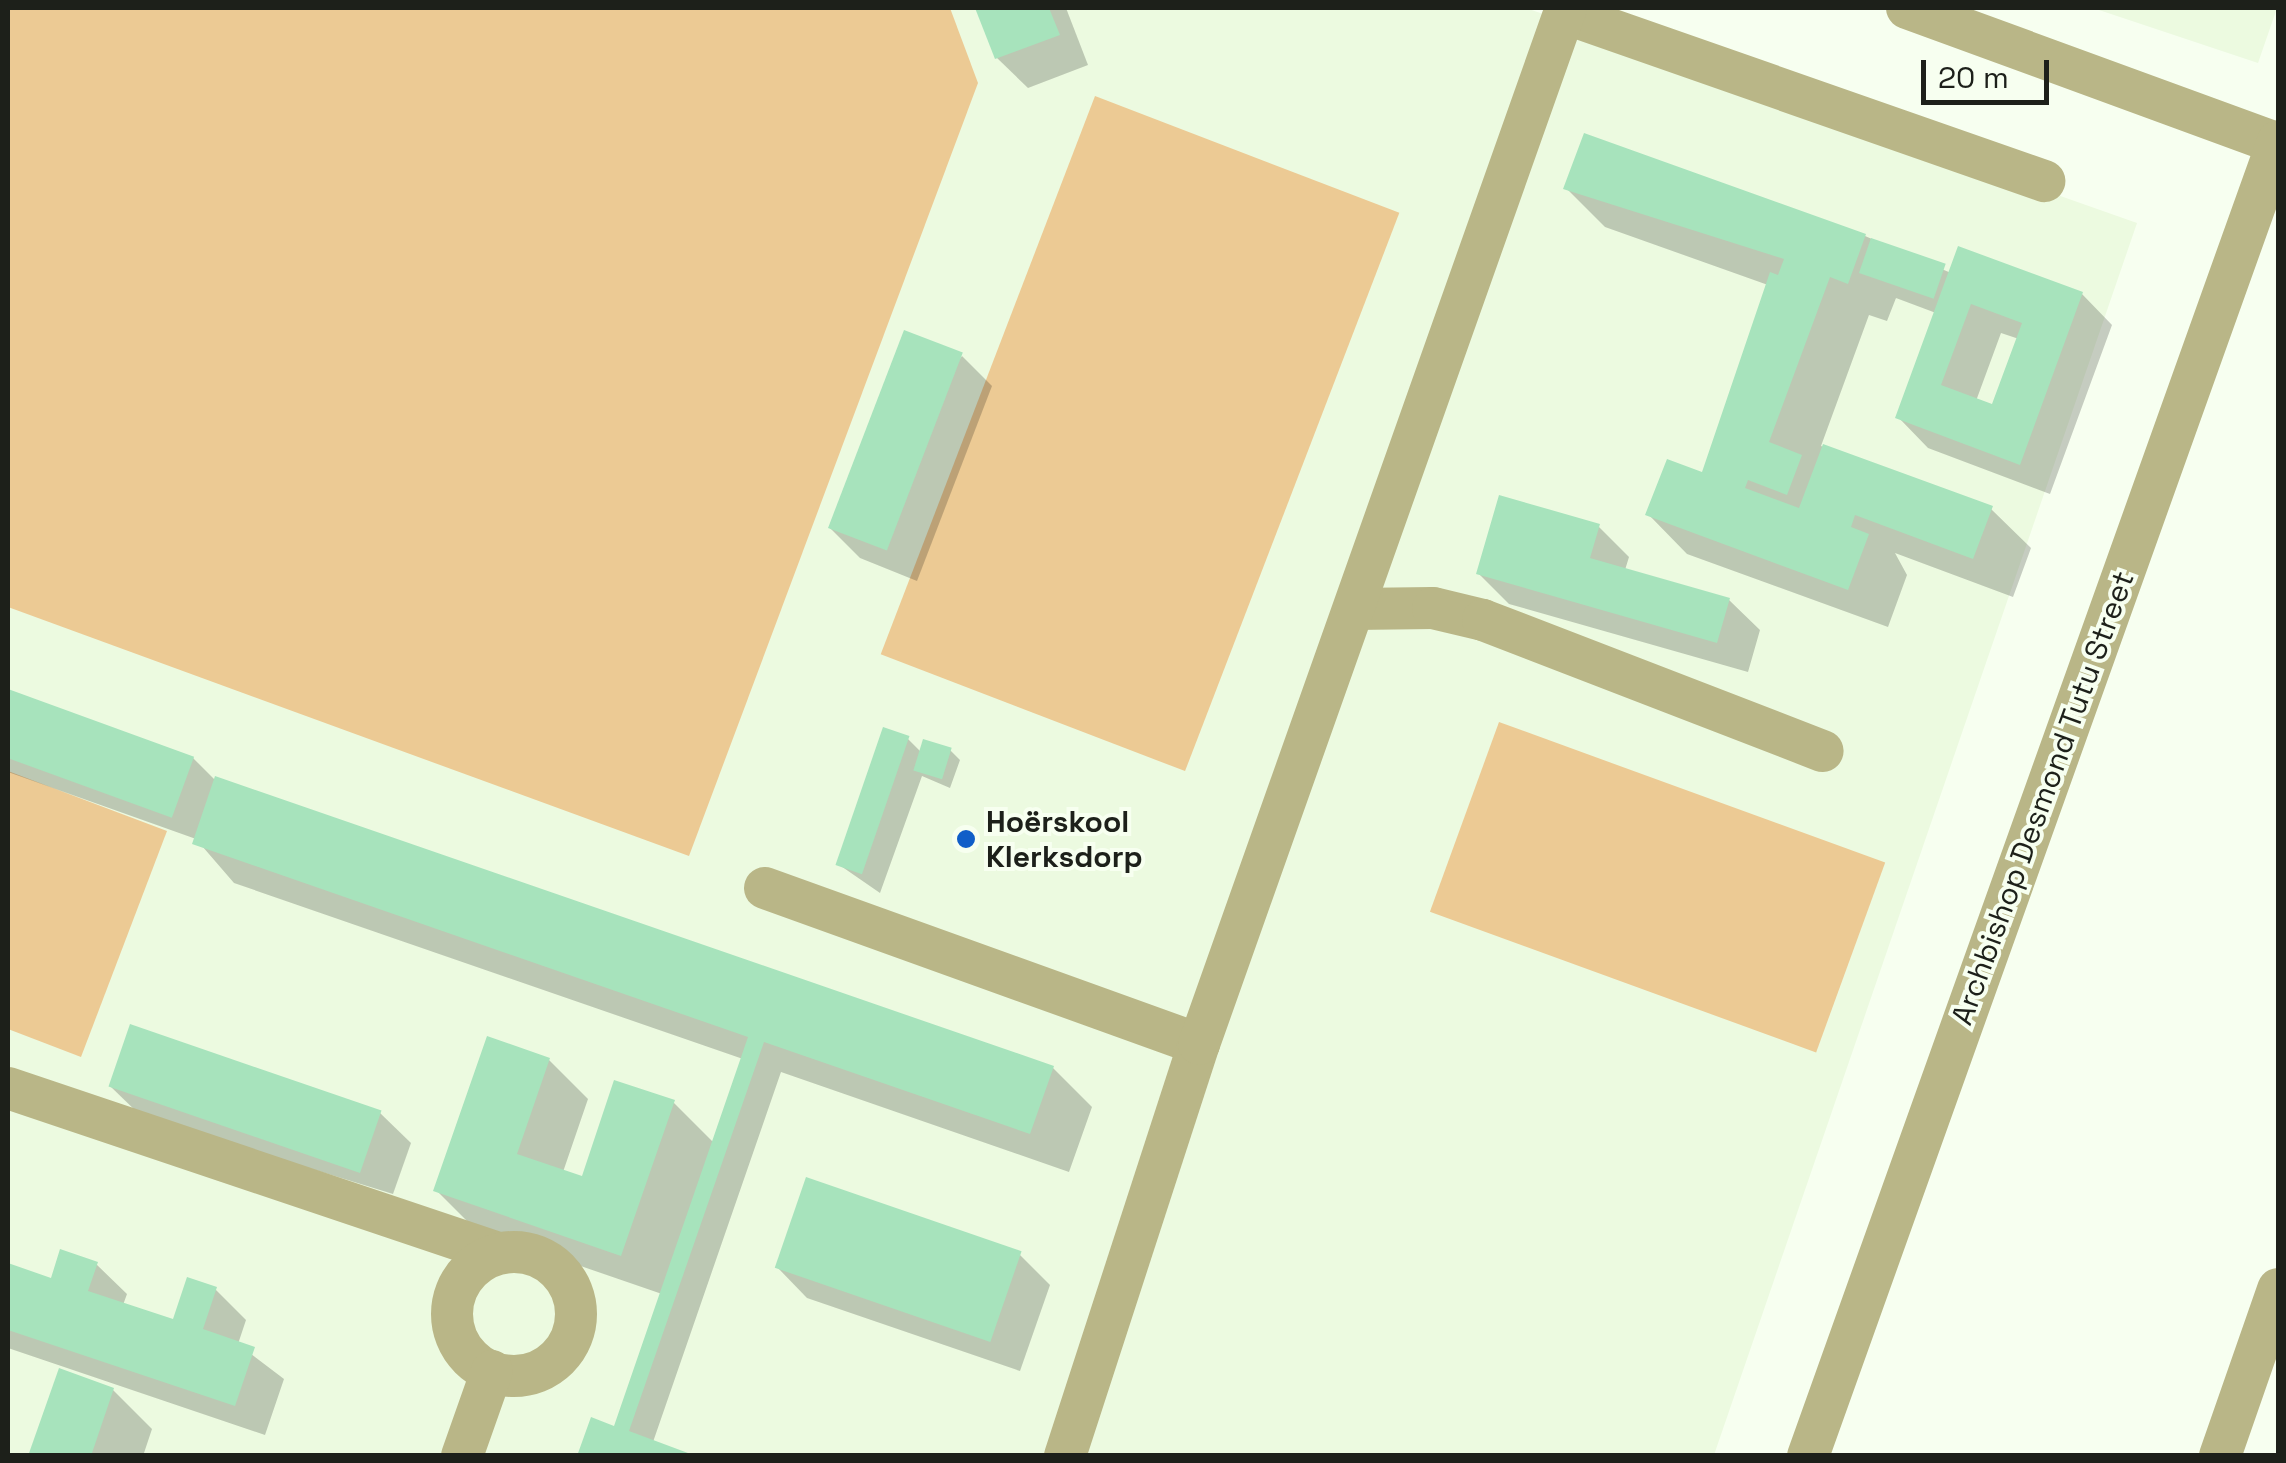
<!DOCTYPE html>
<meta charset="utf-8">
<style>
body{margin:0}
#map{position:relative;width:2286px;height:1463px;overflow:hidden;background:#f7fff0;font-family:"Space Grotesk",sans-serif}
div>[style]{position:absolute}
.built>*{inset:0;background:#ecfae0}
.green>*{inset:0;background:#ecca94;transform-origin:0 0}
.shadow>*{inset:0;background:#0003}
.building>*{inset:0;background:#a7e3bc;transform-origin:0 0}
.minor>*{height:42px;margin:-21px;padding:0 21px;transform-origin:21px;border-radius:21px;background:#b9b687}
.minor>.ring{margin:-21px;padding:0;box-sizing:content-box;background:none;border:42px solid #b9b687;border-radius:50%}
.dots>*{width:28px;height:28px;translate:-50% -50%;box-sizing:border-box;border:5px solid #f7fff0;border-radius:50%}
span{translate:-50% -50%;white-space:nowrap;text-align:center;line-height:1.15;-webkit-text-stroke:8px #f7fff0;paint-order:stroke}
.street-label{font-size:30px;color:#1d201a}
.poi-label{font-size:30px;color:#1d201a;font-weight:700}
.left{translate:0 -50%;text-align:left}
.frame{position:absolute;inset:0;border:10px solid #1d201a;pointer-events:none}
.scale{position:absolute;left:1921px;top:60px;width:128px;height:45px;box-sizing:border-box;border:5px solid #1d201a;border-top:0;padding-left:12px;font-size:30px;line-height:35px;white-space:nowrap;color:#1d201a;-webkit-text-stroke:8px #f7fff0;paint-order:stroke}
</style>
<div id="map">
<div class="built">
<div style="clip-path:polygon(8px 8px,1526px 8px,2137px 223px,1714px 1455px,8px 1456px)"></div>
<div style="clip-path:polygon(2093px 8px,2277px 8px,2258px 63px)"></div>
</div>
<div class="green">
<div style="clip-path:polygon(8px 8px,950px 8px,978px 83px,689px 856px,8px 607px)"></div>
<div style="left:1095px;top:96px;width:326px;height:598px;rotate:21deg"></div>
<div style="left:1499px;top:722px;width:411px;height:202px;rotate:20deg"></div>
<div style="clip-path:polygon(8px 771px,167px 831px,81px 1057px,8px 1029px)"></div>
</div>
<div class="shadow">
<div style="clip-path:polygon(978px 8px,1066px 8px,1088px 65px,1028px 88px,997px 58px)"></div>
<div style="clip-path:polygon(evenodd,1566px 188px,1865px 236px,1951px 273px,2082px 294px,2112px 325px,2050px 494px,1928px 448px,1898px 417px,1936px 313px,1896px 298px,1887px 321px,1869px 315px,1821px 446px,1991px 509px,2031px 548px,2013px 597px,1895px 553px,1907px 575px,1888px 627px,1687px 554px,1648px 514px,1703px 475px,1768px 285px,1605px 227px,1566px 188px,2001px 333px,2019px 339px,1994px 407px,1976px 401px,2001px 333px)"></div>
<div style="clip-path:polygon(962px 356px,992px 386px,917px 581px,860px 558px,830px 528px)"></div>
<div style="clip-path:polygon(1599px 527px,1629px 557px,1625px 570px,1729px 600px,1760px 630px,1748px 672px,1509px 604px,1479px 574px)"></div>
<div style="clip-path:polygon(8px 692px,193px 758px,216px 781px,1053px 1068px,1092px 1107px,1069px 1172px,781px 1072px,653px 1442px,624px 1432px,662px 1294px,476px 1230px,436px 1190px,549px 1060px,588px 1099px,563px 1172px,583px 1179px,673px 1102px,714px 1143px,743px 1059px,234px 883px,196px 839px,8px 772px)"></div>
<div style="clip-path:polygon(907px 738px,921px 752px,950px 750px,960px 760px,950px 788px,922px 776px,880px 893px,838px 864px)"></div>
<div style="clip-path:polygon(110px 1086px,380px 1113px,411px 1143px,393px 1194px,141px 1116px)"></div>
<div style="clip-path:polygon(1020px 1255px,1050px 1285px,1020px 1371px,807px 1298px,777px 1267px)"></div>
<div style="clip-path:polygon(96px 1264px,127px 1294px,123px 1305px,175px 1322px,215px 1289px,246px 1320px,238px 1344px,284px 1379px,265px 1435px,8px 1348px,8px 1266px,52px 1281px)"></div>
<div style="clip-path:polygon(113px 1390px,152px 1429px,143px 1456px,31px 1456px)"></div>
</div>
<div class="building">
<div style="clip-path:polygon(975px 8px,1049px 8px,1060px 35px,995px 59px)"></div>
<div style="clip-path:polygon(1584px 133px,1866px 234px,1848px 284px,1830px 277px,1769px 442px,1802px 455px,1787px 495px,1748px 480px,1745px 488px,1799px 508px,1823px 444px,1993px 506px,1973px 559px,1855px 515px,1851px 527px,1869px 534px,1848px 590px,1645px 515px,1667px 459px,1702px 472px,1770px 272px,1778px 275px,1784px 259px,1563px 189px)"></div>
<div style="left:1871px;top:238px;width:79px;height:37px;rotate:19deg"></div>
<div style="clip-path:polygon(evenodd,1958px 246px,2083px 292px,2020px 465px,1895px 418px,1958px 246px,1971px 304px,2022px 323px,1992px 404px,1941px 385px,1971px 304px)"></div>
<div style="left:904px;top:330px;width:63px;height:212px;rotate:21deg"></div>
<div style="clip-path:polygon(1499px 495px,1600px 524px,1590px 558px,1730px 598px,1717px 643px,1476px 574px)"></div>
<div style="left:8px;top:689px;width:198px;height:65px;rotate:20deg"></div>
<div style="left:883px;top:727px;width:28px;height:146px;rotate:19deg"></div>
<div style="left:923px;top:739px;width:30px;height:33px;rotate:17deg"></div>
<div style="clip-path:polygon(215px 776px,1054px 1066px,1030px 1134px,764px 1042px,629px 1431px,696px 1456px,577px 1456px,591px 1417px,614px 1426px,748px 1037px,192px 844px)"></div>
<div style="left:130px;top:1024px;width:266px;height:66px;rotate:19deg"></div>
<div style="clip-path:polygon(487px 1036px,550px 1058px,517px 1154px,582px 1176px,614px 1080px,675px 1100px,621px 1256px,433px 1191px)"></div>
<div style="left:806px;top:1177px;width:228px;height:96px;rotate:19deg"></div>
<div style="clip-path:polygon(60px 1249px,98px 1262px,88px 1291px,173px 1319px,187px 1277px,217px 1287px,203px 1329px,255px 1347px,235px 1406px,8px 1330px,8px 1263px,51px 1278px)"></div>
<div style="clip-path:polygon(59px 1368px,114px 1388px,91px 1456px,28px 1456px)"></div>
</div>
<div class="minor">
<div style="left:1907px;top:8px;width:395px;rotate:20.1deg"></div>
<div style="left:1564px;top:13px;width:509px;rotate:19.29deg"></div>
<div style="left:1354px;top:609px;width:79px;rotate:-0.7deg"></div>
<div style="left:1433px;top:608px;width:51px;rotate:13.5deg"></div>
<div style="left:1483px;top:620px;width:364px;rotate:21.1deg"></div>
<div style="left:765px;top:888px;width:461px;rotate:19.8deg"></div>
<div style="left:8px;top:1088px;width:517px;rotate:18.61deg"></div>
<div class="ring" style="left:452px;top:1252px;width:82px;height:82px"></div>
<div style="left:462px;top:1456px;width:90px;rotate:-70.6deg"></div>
<div style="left:1065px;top:1456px;width:433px;rotate:-72deg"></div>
<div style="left:1199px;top:1044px;width:1099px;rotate:-70.49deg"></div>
<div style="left:1808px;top:1456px;width:1396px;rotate:-70.33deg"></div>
<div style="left:2220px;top:1456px;width:177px;rotate:-70.8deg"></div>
</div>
<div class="dots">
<div style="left:966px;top:839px;background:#105ec8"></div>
</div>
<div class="street-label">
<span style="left:2043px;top:798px;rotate:-70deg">Archbishop Desmond Tutu Street</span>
</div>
<div class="poi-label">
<span class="left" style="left:986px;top:839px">Hoërskool<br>Klerksdorp</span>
</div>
<div class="frame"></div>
<div class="scale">20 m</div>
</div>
